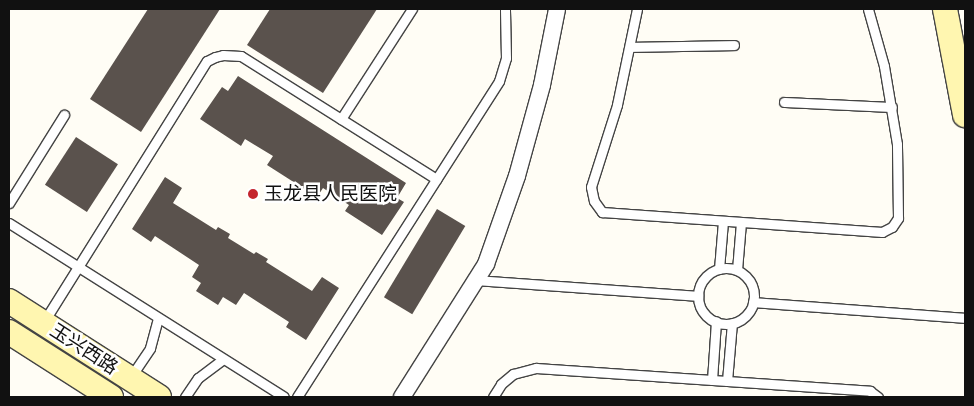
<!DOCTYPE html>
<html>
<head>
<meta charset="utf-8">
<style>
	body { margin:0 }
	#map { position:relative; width:974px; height:406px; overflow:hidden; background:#fffdf5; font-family:"Zilla Slab","Noto Sans SC",serif }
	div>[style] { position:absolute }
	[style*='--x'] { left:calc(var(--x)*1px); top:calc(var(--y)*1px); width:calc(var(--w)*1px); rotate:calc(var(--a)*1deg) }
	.building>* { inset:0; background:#5a524d; transform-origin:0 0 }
	.roads { filter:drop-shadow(1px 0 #444) drop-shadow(-1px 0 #444) drop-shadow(0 1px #444) drop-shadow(0 -1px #444) }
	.service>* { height:9px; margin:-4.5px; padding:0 4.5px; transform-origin:4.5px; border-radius:4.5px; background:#fff }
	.service>.ring { margin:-4.5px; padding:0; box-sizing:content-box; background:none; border:9px solid #fff; border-radius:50% }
	.minor>* { height:16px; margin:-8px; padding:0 8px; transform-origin:8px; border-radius:8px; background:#fff }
	.secondary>* { height:24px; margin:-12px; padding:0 12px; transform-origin:12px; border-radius:12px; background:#fff6b0 }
	.dots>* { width:14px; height:14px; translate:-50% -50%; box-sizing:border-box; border:2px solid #fff; border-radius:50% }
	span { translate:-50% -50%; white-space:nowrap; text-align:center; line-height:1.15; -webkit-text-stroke:5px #fff; paint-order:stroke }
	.poi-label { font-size:19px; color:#111 }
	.left { translate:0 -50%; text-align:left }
	.street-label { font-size:19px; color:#111 }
	.frame { position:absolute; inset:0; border:10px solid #111; pointer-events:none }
</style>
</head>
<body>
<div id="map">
	<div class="building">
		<i style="clip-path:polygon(148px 9px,220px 9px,141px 132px,90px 99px)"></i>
		<i style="clip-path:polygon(270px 9px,377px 9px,323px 93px,247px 45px)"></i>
		<i style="clip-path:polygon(238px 76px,406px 183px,397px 198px,404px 202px,382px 235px,345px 211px,349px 205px,323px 188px,317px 197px,267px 165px,273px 156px,245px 139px,241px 146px,200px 119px,222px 87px,228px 91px)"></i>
		<i style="left:76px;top:137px;width:50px;height:57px;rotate:33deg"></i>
		<i style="clip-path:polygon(165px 177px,182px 188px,173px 203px,216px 230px,218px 227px,230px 234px,228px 238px,254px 254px,256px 252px,268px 259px,266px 262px,312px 291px,322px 277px,339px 288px,306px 340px,286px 327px,289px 322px,244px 293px,236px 305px,223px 297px,218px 305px,196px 291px,201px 283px,192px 277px,199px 265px,155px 236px,151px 242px,132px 229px)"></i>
		<i style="left:437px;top:209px;width:33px;height:103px;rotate:31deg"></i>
	</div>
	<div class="roads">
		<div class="service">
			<i style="--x:637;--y:9;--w:98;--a:101.8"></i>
			<i style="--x:617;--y:105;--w:86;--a:107.6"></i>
			<i style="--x:591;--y:187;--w:14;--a:78"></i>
			<i style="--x:594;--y:201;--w:14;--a:54"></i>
			<i style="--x:602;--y:212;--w:281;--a:4.1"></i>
			<i style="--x:882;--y:232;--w:11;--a:-27"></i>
			<i style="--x:892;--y:227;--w:11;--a:-56"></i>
			<i style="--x:898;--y:218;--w:74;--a:-90.8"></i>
			<i style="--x:897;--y:144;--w:79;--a:-99.5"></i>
			<i style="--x:884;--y:66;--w:59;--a:-105.7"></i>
			<i style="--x:630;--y:47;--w:104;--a:-1.1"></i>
			<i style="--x:784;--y:102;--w:108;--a:2.7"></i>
			<i style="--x:341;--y:119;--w:131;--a:-57.2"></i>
			<i style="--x:9;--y:203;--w:104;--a:-58"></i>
			<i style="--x:9;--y:223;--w:325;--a:32.3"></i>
			<i class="ring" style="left:698px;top:268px;width:47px;height:47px"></i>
			<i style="--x:719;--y:269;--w:48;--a:-85.2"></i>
			<i style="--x:737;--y:270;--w:48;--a:-85.2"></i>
			<i style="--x:476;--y:280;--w:223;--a:4.1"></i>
			<i style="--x:753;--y:302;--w:213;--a:4.3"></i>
			<i style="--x:43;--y:323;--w:309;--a:-58"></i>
			<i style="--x:207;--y:61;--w:9;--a:-27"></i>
			<i style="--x:215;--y:57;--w:8;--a:-14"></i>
			<i style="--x:223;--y:55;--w:18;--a:3"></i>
			<i style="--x:241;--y:56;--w:231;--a:32.2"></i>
			<i style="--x:130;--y:378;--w:36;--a:-56"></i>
			<i style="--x:150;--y:348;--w:31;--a:-75"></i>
			<i style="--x:712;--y:380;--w:59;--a:-86.1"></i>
			<i style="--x:727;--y:381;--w:58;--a:-85.1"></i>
			<i style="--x:185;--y:397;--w:23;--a:-56"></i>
			<i style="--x:198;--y:378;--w:31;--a:-37"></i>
			<i style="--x:297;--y:397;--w:375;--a:-57.4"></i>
			<i style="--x:499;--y:81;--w:24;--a:-73"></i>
			<i style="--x:506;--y:58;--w:49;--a:-91.2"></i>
			<i style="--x:493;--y:397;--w:15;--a:-58"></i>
			<i style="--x:501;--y:384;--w:16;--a:-40"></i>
			<i style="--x:513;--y:374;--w:24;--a:-15"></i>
			<i style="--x:536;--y:368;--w:335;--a:3.9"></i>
			<i style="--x:870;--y:391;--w:10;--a:37"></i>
		</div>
		<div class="minor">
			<i style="--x:402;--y:397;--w:157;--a:-57.7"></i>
			<i style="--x:486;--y:264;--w:93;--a:-70.6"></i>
			<i style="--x:517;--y:176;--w:94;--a:-74.6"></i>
			<i style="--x:542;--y:85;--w:77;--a:-78.8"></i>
		</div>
		<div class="secondary">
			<i style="--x:945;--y:9;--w:108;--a:79.3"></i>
			<i style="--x:9;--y:301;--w:178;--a:32.6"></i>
			<i style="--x:9;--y:332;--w:121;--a:32.5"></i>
		</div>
	</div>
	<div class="dots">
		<i style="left:253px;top:194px;background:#c4262e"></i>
	</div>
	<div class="poi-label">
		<span class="left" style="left:264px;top:194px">玉龙县人民医院</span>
	</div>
	<div class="street-label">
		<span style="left:84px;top:349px;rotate:33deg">玉兴西路</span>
	</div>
	<div class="frame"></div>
</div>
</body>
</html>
